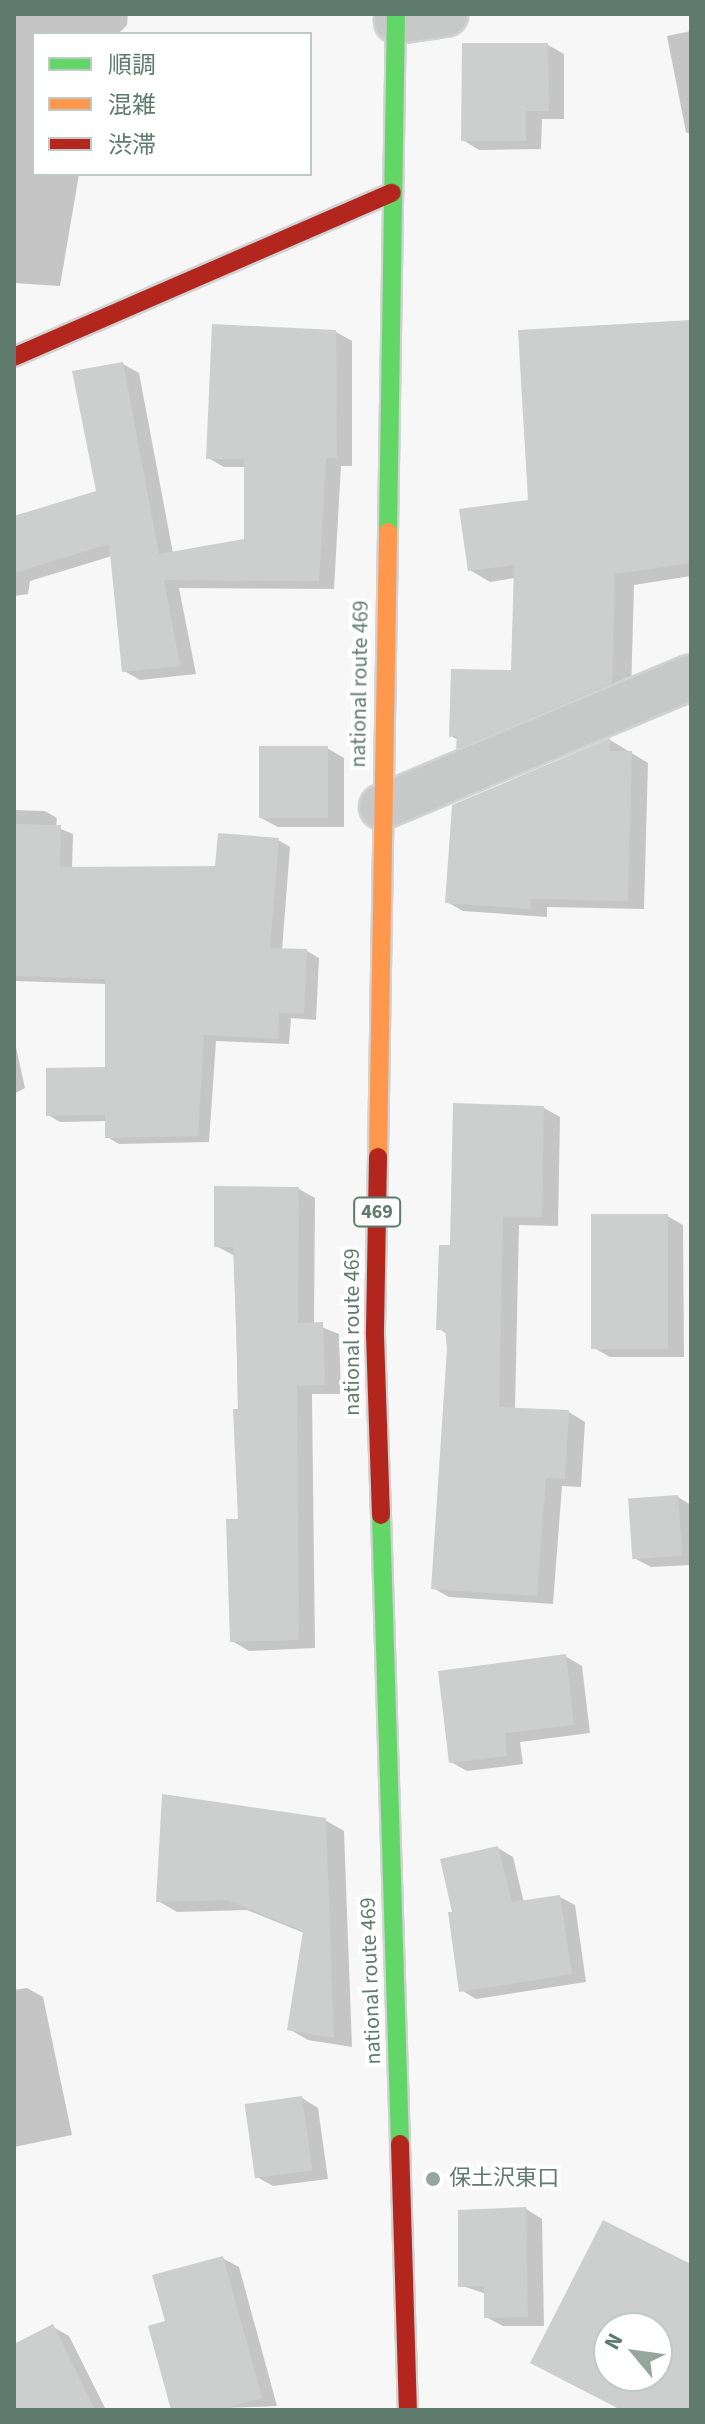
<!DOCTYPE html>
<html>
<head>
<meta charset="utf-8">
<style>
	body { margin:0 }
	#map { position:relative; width:705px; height:2424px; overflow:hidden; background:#f7f7f7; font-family:"Source Sans 3","Noto Sans JP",sans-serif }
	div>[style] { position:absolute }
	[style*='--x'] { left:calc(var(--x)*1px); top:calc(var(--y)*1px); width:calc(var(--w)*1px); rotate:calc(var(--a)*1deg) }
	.shadow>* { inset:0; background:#0003 }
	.building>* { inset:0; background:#cccfcd; transform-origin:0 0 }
	.roads { filter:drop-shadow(2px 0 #d0d3d2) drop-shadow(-2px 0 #d0d3d2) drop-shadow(0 2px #d0d3d2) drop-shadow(0 -2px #d0d3d2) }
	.street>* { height:44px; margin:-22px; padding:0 22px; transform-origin:22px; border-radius:22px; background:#c6c9c7 }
	.fast>* { height:18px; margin:-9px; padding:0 9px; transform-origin:9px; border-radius:9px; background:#63d668 }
	.slow>* { height:18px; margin:-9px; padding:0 9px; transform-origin:9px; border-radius:9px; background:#ff974d }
	.jam>* { height:18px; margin:-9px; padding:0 9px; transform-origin:9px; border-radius:9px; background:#b3261e }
	.dots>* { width:22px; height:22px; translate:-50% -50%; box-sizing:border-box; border:4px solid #fff; border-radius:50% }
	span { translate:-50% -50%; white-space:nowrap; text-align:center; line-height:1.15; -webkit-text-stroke:8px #fff; paint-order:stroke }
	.shield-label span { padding:2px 6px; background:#fff; border:2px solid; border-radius:6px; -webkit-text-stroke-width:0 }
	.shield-label { font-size:20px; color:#5e7b6e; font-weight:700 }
	.street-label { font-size:22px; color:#5e7b6e }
	.poi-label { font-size:22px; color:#5e7b6e }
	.left { translate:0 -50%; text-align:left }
	.frame { position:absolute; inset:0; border:16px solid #5e7b6e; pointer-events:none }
	.legend { position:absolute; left:32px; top:32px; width:280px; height:144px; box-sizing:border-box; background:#fff; border:2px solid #bfcac5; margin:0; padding:10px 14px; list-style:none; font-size:24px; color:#5e7b6e }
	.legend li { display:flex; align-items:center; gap:16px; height:40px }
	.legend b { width:40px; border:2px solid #bfcac5 }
	.north { position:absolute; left:593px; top:2312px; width:80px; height:80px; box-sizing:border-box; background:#fff; border:2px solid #bfcac5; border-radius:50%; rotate:299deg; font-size:22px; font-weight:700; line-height:32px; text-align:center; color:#5e7b6e }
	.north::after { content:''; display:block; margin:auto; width:28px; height:36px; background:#94a69e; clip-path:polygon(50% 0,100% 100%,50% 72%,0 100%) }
</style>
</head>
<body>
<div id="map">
	<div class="shadow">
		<i style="clip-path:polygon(14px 14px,128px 14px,127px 25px,118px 34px,34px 34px,34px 174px,79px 174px,60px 286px,14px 283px)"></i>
		<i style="clip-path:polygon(691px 31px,691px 135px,686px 132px,667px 36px)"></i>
		<i style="clip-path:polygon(548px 45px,564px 54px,564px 119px,542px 119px,541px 149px,479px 150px,463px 140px)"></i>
		<i style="clip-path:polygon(691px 322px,691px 576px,634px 585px,631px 694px,477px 759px,458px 748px,458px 740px,451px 736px,513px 672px,515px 578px,490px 582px,470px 570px)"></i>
		<i style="clip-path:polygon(336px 332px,352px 341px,352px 466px,341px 466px,334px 589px,179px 588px,196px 674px,140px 680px,124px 671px,112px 556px,30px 581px,28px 594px,14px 596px,14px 518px,99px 492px,123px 364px,139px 373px,173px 553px,246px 541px,246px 467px,224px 467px,208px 458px)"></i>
		<i style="clip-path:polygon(610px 740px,648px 763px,644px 909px,547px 907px,547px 917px,463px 911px,447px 902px)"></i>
		<i style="clip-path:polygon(327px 748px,344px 758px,344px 827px,278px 827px,261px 818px)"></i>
		<i style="clip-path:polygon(14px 810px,45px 811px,57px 818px,56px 827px,73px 834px,72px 869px,217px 868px,278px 840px,290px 847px,282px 950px,307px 951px,319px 958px,316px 1020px,291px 1018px,289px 1044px,216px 1041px,209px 1142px,119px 1144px,107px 1137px,107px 1121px,60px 1122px,48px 1115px,107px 1069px,107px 984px,14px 981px)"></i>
		<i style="clip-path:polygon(14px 1038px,25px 1088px,14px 1094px)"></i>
		<i style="clip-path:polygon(544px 1108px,560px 1117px,558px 1226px,519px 1225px,515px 1410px,569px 1412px,585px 1422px,581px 1487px,562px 1486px,553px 1604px,449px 1597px,433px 1588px,449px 1348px,447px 1334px,438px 1328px,452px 1247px)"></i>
		<i style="clip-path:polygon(299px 1189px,315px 1198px,314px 1324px,339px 1334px,341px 1394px,312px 1394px,315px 1648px,249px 1651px,232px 1641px,240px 1521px,235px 1256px,216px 1246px)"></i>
		<i style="clip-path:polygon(667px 1216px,683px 1225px,684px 1357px,610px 1357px,594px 1348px)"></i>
		<i style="clip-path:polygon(678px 1497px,691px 1505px,691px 1565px,651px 1567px,634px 1558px)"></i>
		<i style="clip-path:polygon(565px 1656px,582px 1666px,590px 1733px,520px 1742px,523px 1764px,467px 1771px,451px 1762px)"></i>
		<i style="clip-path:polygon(325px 1820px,344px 1831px,352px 2047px,308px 2040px,289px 2029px,304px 1933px,247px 1910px,177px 1912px,158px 1901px)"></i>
		<i style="clip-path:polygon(498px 1848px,513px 1857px,524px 1903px,560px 1897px,575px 1905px,586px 1982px,476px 1999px,461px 1990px)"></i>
		<i style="clip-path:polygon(27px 1988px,43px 1997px,72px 2135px,14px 2147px,14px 1990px)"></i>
		<i style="clip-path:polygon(302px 2098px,318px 2108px,328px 2179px,273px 2186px,257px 2177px)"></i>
		<i style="clip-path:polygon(526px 2209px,542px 2219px,544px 2326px,503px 2326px,486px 2317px,486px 2294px,460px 2285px)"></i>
		<i style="clip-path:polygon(222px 2258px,239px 2267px,277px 2406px,173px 2410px,167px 2323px)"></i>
		<i style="clip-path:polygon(53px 2327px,69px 2336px,106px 2410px,19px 2410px,14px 2399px,14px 2346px)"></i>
	</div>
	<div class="building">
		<i style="clip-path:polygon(462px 43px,548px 43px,549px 111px,526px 111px,526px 141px,461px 141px)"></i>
		<i style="clip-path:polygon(691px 320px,691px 563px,615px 574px,612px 683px,456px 749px,457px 735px,449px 737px,451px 669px,511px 670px,514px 565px,468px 571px,459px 509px,528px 500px,518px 330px)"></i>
		<i style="clip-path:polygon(212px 324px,336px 330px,337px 458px,326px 458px,319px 581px,164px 580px,180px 666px,122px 672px,109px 544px,14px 573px,14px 516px,96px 491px,72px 371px,123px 362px,159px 554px,244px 539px,244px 459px,206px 459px)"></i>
		<i style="clip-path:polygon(610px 738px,610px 751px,632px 751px,628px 901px,531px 899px,531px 909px,445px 903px,452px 805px)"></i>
		<i style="left:328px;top:746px;width:72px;height:69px;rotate:90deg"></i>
		<i style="clip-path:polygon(14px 824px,61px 825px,60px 867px,215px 866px,218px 833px,279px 838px,270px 948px,307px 949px,304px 1014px,279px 1013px,278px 1039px,204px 1035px,198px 1136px,105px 1138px,105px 1115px,46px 1116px,46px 1068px,105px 1067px,105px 979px,14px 976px)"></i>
		<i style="clip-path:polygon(453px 1103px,544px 1106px,542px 1217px,503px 1217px,499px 1407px,569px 1410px,565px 1479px,546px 1478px,537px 1596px,431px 1589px,447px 1348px,445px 1330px,436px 1330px,439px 1245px,450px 1245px)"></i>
		<i style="clip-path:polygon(214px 1186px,299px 1187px,298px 1323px,323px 1322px,325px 1385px,297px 1386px,299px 1640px,230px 1642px,226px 1519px,238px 1519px,233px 1409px,239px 1409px,233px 1247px,214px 1247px)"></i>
		<i style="left:591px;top:1214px;width:77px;height:135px"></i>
		<i style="left:678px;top:1495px;width:61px;height:50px;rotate:86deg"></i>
		<i style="clip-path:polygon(566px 1654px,574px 1725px,505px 1733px,507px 1756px,449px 1763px,438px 1671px)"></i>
		<i style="clip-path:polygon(162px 1794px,326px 1818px,334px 2038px,287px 2030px,303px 1931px,227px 1900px,156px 1902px)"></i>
		<i style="clip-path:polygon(498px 1846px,512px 1902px,560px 1895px,572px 1974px,459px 1992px,448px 1912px,452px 1912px,440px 1859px)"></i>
		<i style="left:302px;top:2096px;width:75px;height:58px;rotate:82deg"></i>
		<i style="clip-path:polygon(526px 2207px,528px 2317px,484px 2318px,484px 2286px,458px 2287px,458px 2210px)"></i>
		<i style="clip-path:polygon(evenodd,603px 2220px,691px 2264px,691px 2410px,621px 2410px,530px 2363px,603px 2220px,609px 2328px,657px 2328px,657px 2376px,609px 2376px,609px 2328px)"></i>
		<i style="clip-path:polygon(223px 2256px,262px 2398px,218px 2410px,171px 2410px,148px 2326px,165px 2321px,152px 2275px)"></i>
		<i style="clip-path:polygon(53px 2324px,95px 2410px,14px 2410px,14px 2344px)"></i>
	</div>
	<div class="roads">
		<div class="street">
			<i style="--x:397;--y:21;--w:49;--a:-8.3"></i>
			<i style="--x:382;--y:807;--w:335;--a:-22.8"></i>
		</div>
		<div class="fast">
			<i style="--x:388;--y:532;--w:518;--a:-89.12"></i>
			<i style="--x:381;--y:1515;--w:629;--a:88.27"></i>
		</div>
		<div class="slow">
			<i style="--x:378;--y:1157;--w:625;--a:-89.08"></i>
		</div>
		<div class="jam">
			<i style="--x:14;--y:357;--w:412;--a:-23.5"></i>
			<i style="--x:378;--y:1157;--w:178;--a:91"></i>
			<i style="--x:375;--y:1335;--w:180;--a:88.1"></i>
			<i style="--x:400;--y:2144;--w:266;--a:88.3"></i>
		</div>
	</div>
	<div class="dots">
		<i style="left:433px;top:2179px;background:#94a69e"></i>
	</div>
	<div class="shield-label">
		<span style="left:377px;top:1212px">469</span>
	</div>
	<div class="street-label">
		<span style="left:360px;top:684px;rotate:-89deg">national route 469</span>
		<span style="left:353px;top:1332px;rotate:-90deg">national route 469</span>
		<span style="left:371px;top:1981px;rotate:-92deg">national route 469</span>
	</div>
	<div class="poi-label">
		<span class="left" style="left:449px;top:2179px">保土沢東口</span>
	</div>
	<div class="frame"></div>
	<ul class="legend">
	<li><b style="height:10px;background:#63d668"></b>順調</li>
	<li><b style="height:10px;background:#ff974d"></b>混雑</li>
	<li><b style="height:10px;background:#b3261e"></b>渋滞</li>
	</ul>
	<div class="north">N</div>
</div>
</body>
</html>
